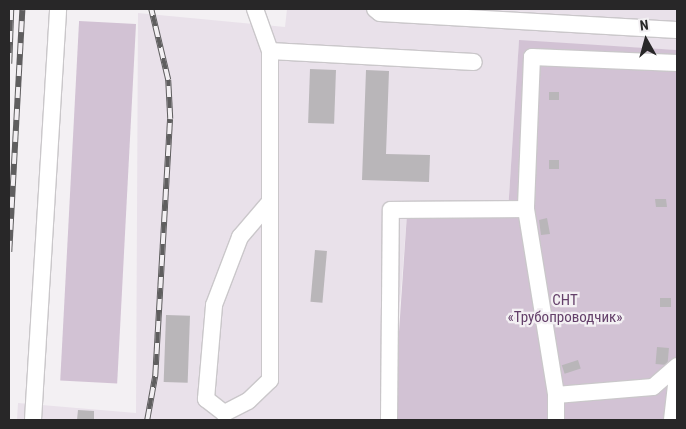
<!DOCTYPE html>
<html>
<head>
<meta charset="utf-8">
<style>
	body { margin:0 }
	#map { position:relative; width:686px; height:429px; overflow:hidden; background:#f3f0f3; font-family:"Roboto Condensed",sans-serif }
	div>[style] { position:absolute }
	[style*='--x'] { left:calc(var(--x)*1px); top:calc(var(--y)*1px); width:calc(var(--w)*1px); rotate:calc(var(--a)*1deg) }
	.built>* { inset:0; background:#e9e1ea }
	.green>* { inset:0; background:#d2c2d4; transform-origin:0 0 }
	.building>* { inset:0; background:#b9b6b9; transform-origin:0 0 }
	.roads { filter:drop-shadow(1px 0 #cac7ca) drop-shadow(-1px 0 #cac7ca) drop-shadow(0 1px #cac7ca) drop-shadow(0 -1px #cac7ca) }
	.minor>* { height:16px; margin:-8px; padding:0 8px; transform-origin:8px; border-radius:8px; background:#fff }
	.rail>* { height:5.5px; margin-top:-2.75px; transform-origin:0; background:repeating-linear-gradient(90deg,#f3f0f3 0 11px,#5f5e5f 0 22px); box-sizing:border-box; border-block:1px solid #5f5e5f }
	span { translate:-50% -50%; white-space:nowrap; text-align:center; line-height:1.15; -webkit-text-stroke:4.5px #f3f0f3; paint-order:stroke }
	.park-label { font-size:15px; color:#64406a }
	.frame { position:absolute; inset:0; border:10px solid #282728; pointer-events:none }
	.north { position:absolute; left:621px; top:15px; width:50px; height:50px; -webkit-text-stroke:4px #f3f0f3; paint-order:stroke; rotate:353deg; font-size:14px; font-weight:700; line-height:20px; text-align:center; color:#282728 }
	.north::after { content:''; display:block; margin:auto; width:18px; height:22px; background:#282728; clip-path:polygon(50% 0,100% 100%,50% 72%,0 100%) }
</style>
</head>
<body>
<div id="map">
	<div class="built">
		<i style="clip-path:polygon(287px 9px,677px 9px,677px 50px,519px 41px,508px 212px,407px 214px,391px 420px,17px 420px,18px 403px,136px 413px,138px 13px,285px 27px)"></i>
	</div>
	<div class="green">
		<i style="left:136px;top:24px;width:360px;height:57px;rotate:93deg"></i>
		<i style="clip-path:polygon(519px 40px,677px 50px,677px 420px,393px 420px,407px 214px,508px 212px)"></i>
	</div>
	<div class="building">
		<i style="left:310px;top:69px;width:26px;height:54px;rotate:2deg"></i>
		<i style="clip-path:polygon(366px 70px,389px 71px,386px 154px,430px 155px,429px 182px,362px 180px)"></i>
		<i style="left:549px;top:92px;width:10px;height:8px"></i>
		<i style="left:549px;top:160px;width:10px;height:9px"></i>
		<i style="clip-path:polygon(655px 199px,666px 199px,667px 207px,656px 207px)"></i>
		<i style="clip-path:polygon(547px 218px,550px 234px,541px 235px,539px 220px)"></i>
		<i style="left:315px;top:250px;width:12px;height:52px;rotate:5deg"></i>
		<i style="left:671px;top:298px;width:9px;height:11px;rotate:90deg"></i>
		<i style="left:166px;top:315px;width:24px;height:67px;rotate:2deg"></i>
		<i style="left:657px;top:347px;width:12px;height:17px;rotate:5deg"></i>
		<i style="left:578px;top:360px;width:9px;height:17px;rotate:72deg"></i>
		<i style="clip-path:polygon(78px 410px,94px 411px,94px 420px,77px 420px)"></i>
	</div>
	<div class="roads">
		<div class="minor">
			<i style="--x:255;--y:9;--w:45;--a:70.3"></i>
			<i style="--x:270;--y:51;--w:329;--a:90"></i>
			<i style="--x:270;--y:380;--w:30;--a:136"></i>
			<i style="--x:248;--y:401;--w:27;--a:153"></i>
			<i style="--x:224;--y:413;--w:23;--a:-142"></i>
			<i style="--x:206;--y:399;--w:94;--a:-85.1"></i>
			<i style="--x:214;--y:305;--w:73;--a:-69.1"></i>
			<i style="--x:240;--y:237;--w:45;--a:-49.5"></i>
			<i style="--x:375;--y:9;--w:6;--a:39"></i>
			<i style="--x:380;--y:13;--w:297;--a:3.3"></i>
			<i style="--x:270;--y:51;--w:204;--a:3.1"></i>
			<i style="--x:677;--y:63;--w:145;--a:-177.6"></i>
			<i style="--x:532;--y:57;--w:152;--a:92.3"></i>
			<i style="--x:526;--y:209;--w:188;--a:80.8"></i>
			<i style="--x:556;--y:395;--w:97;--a:-4.7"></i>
			<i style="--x:653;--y:387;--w:32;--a:-41"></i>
			<i style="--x:33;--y:420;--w:412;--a:-86.5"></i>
			<i style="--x:389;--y:420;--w:210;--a:-89.5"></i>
			<i style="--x:391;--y:210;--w:135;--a:-0.4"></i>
			<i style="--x:556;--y:420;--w:25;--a:-90"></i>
			<i style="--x:672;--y:420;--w:44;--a:-83.5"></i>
		</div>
	</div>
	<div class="rail">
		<i style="--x:9;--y:64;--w:55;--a:-87.9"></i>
		<i style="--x:9;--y:252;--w:243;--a:-86.9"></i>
		<i style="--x:147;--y:420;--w:45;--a:-79.7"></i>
		<i style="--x:155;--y:376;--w:257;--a:-86.7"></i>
		<i style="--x:170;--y:119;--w:39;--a:-93"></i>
		<i style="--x:168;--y:80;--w:73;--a:-103.5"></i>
	</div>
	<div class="park-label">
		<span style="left:565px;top:309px">СНТ<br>«Трубопроводчик»</span>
	</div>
	<div class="frame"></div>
	<div class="north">N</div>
</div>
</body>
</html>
